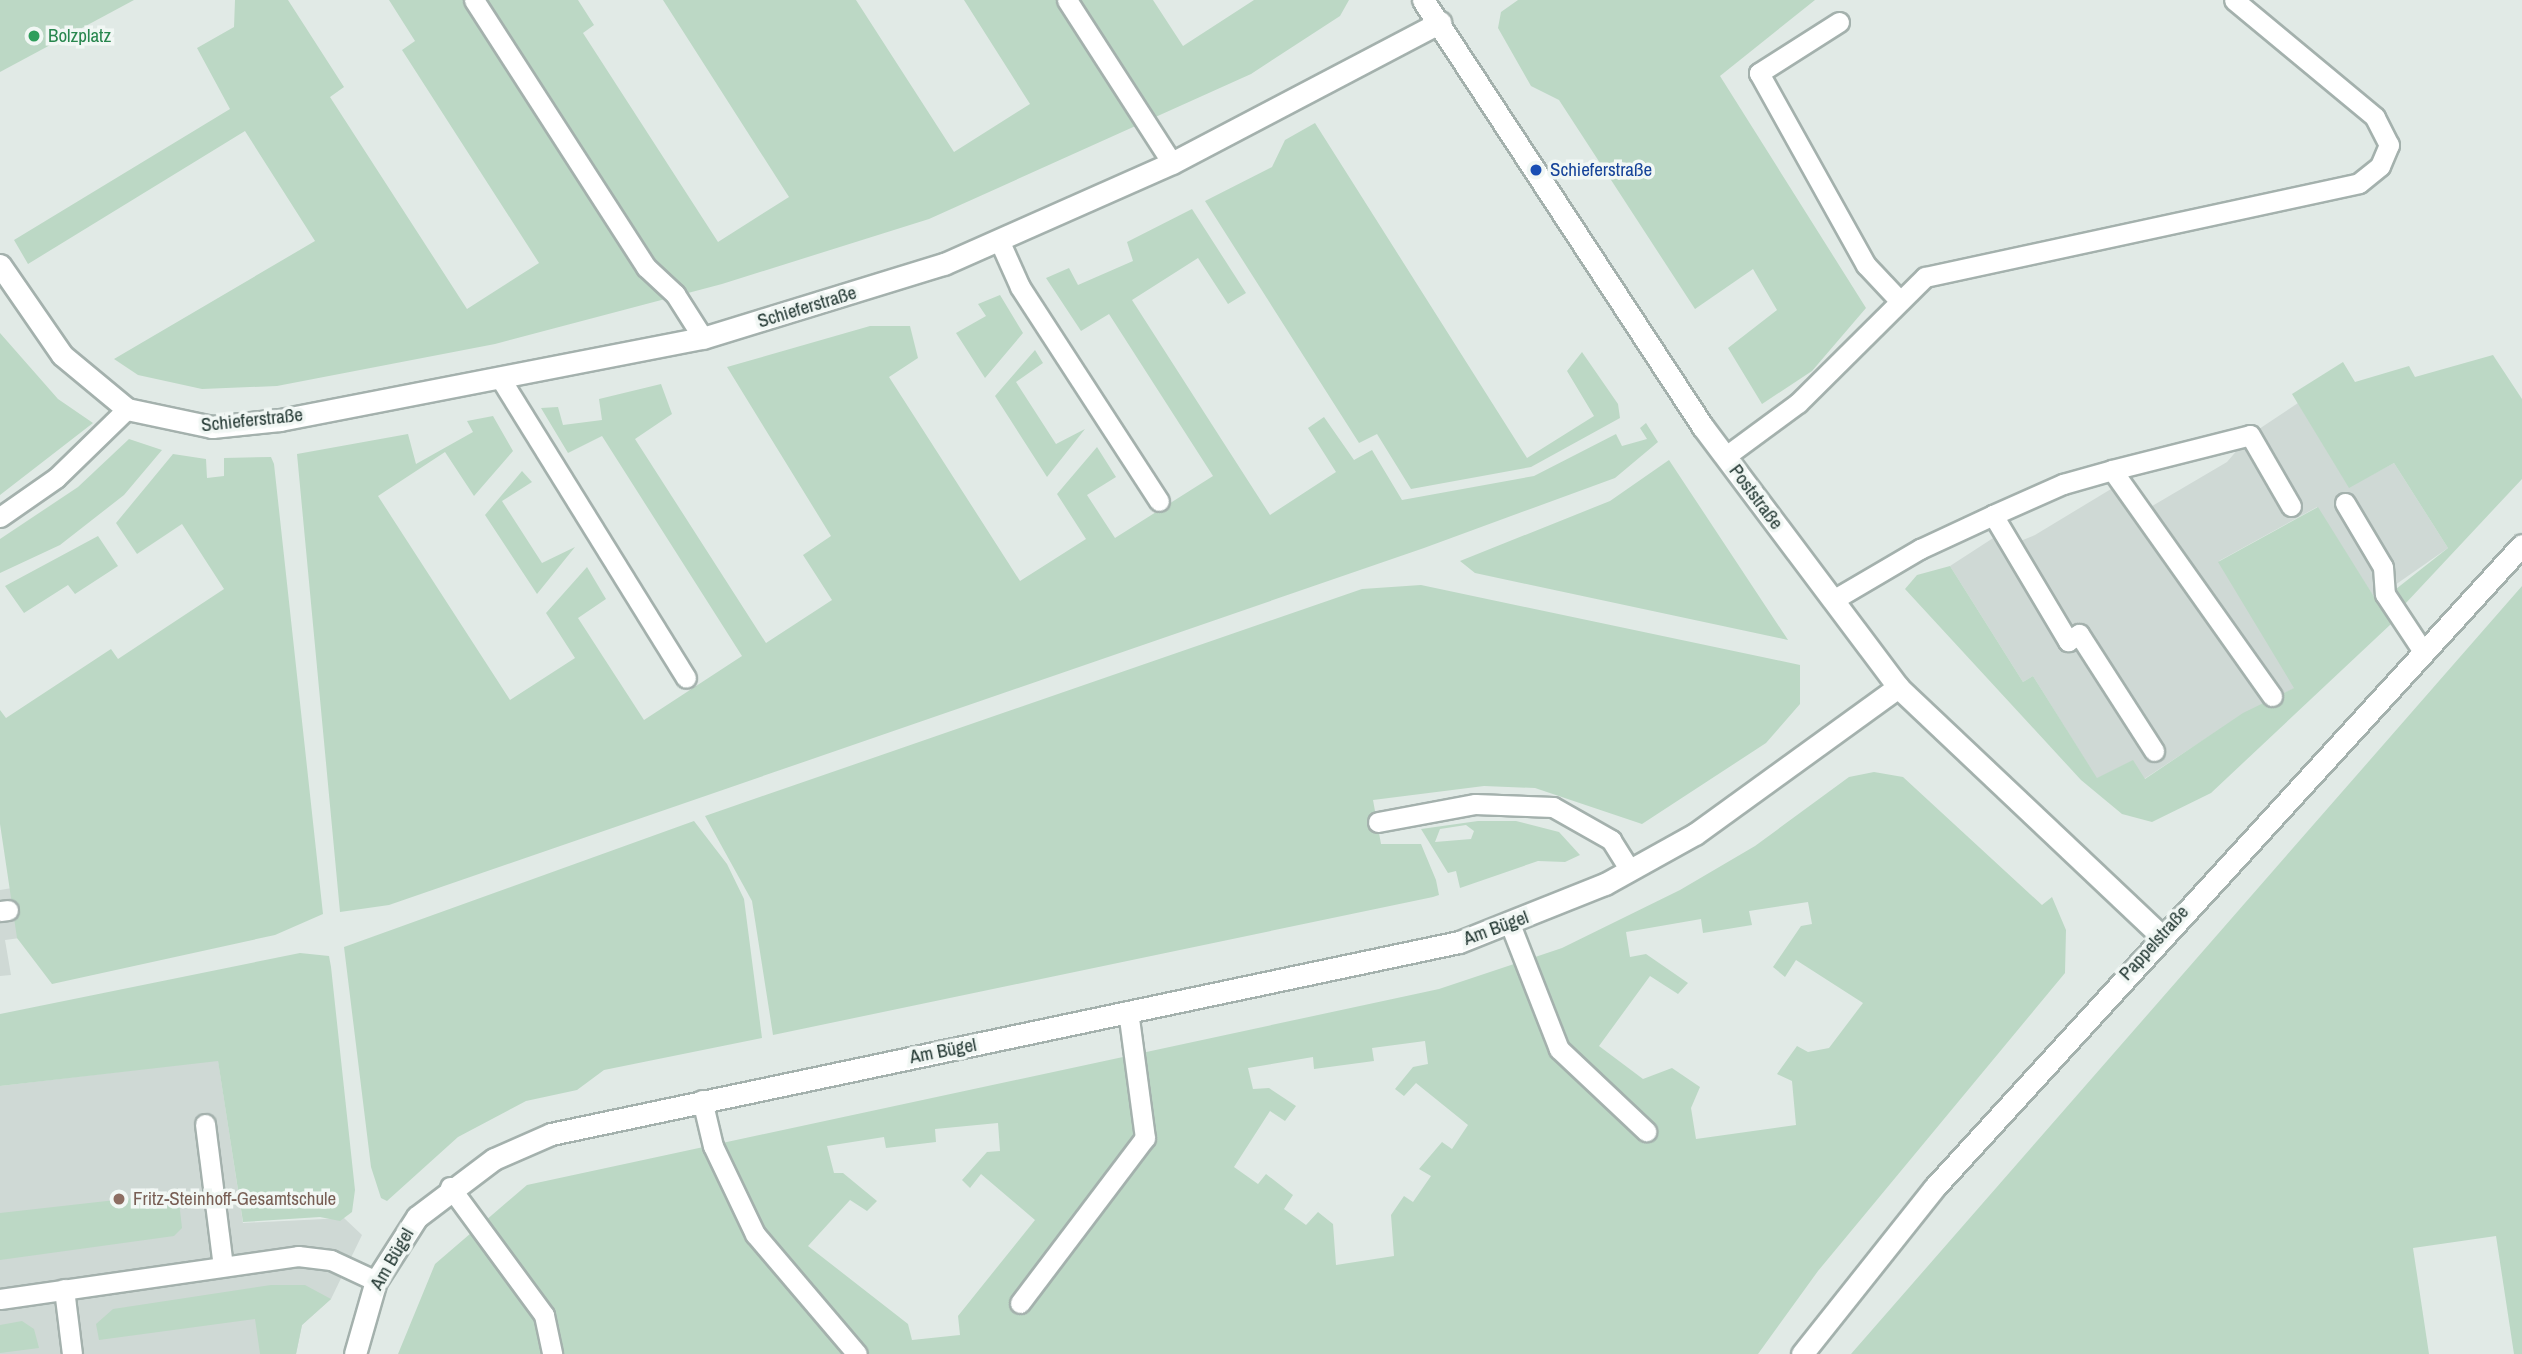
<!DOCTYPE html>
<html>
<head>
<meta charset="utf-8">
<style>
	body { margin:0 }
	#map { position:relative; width:2522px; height:1354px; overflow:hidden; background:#e1eae6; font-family:"Archivo Narrow",sans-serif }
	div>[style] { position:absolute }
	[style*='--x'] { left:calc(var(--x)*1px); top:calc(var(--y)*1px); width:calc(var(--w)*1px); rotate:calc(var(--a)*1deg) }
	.built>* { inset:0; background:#cfd9d5 }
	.green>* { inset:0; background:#bcd8c5 }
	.roads { filter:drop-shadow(2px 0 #a4b1ad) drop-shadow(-2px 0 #a4b1ad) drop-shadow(0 2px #a4b1ad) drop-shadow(0 -2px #a4b1ad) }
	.service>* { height:19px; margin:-9.5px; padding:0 9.5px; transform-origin:9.5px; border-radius:9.5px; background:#fff }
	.minor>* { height:21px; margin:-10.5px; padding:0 10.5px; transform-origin:10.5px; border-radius:10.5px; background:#fff }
	.tertiary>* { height:21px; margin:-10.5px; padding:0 10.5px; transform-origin:10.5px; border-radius:10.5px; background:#fff }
	.dots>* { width:19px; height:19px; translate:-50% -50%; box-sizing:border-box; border:4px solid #f1f7f4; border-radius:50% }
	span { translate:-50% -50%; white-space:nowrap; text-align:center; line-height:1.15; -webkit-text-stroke:7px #f1f7f4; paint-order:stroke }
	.leisure-label { font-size:19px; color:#27864d }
	.left { translate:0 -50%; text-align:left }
	.transit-label { font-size:19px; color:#164399 }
	.street-label { font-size:19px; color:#233833 }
	.education-label { font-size:19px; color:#785e54 }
</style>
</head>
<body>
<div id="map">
	<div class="built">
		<i style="clip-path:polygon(2298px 403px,2349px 487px,2394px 463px,2448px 548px,2375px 599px,2317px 507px,2219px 561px,2295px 688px,2243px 714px,2144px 779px,2097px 779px,2033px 676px,2023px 682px,1950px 566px,2004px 531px,2013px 544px,2035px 535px,2121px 483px,2142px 512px,2227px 462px,2250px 435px)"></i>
		<i style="clip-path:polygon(12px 888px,20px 938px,5px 940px,11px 975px,0 976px,0 890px)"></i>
		<i style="clip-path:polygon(218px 1060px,243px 1223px,344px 1218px,362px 1235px,331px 1299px,302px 1325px,296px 1354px,0 1354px,0 1086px)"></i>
	</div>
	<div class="green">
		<i style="clip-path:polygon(0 0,134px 0,0 72px)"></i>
		<i style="clip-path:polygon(235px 0,288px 0,344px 87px,330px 97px,467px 309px,539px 263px,402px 50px,415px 41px,389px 0,578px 0,594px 25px,583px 33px,718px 242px,789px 197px,663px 0,856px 0,954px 152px,1030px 104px,964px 0,1153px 0,1183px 46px,1254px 0,1349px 0,1340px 16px,1251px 74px,929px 219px,722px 284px,495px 344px,277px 386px,202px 389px,138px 375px,114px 359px,315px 241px,245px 131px,28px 264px,14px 240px,230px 109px,197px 48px,234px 27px)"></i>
		<i style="clip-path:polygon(1518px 0,1815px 0,1720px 76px,1866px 308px,1812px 371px,1762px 404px,1728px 348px,1777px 310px,1753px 269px,1695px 309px,1559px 100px,1531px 86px,1498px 28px,1501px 12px)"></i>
		<i style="clip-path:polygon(1315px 123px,1527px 458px,1594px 416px,1567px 371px,1582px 352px,1618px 404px,1620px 418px,1531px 467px,1411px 489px,1377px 434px,1359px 443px,1205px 201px,1272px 167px,1285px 140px)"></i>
		<i style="clip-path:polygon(1192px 209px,1246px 293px,1228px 304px,1198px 258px,1132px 300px,1270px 515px,1336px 472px,1308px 428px,1324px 417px,1354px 460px,1372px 450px,1402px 500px,1534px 476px,1616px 434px,1622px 446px,1647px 439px,1640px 428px,1646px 423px,1658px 442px,1615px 478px,1424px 548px,389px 905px,340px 912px,297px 454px,408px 434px,416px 464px,473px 432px,467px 421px,493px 416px,513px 451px,474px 496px,445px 452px,378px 496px,510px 700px,575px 658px,546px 613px,587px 567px,606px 599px,578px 618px,644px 720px,742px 656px,602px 436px,568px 453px,541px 408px,558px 407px,563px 425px,602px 420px,599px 399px,661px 384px,672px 414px,635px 439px,766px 643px,832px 600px,803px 555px,831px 536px,727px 367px,870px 326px,910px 326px,918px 358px,889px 377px,1020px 581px,1086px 539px,1057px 494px,1097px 447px,1116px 477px,1087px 495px,1115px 538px,1213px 476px,1109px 314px,1081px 331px,1046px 278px,1069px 268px,1078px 285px,1133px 261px,1127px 242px)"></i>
		<i style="clip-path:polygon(1000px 295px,1023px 333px,985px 378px,956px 333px,986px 316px,978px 304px)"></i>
		<i style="clip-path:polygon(0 333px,58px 399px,93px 423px,0 495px)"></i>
		<i style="clip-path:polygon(1035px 350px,1043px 363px,1016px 382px,1056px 444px,1085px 429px,1047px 477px,995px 396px)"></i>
		<i style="clip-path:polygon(2493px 355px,2522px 399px,2522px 479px,2405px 604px,2396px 589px,2448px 548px,2394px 463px,2349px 488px,2292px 394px,2343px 362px,2355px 382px,2409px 366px,2415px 377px)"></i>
		<i style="clip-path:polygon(129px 439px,162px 450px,124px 495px,60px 545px,0 573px,0 539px,78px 487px)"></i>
		<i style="clip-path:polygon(173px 454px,206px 459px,207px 478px,224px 476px,224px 458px,271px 457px,274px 464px,323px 914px,275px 935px,52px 984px,17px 938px,0 824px,0 710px,6px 718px,111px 649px,118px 659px,224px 589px,182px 524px,137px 554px,116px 523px)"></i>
		<i style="clip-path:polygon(1669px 460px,1788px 640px,1475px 573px,1460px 561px,1610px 501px)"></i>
		<i style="clip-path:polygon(522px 471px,532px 482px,502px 501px,542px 563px,575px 547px,537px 594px,485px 515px)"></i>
		<i style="clip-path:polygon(2318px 507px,2391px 624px,2211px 793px,2152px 822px,2122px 814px,2081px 780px,1905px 589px,1917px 575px,1950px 566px,2023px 682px,2033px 676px,2097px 778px,2133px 760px,2145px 779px,2243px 713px,2294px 688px,2218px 562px)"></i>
		<i style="clip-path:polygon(98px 536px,118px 566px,75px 594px,68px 585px,24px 613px,5px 586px)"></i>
		<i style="clip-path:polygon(1421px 585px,1800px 665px,1800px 704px,1766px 743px,1642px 824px,1535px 788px,1484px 786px,1373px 800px,1381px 844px,1421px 844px,1436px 880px,1439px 895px,1433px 897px,773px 1035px,752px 901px,705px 816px,1362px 589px)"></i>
		<i style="clip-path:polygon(2522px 586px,2522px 1354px,2514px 1354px,2496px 1236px,2413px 1248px,2429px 1354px,1851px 1354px)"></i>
		<i style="clip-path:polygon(evenodd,1874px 772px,1903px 777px,2042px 905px,2052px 897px,2066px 930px,2065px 973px,1818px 1271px,1758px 1354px,398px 1354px,435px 1264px,527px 1185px,1439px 989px,1562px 948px,1680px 890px,1755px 846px,1849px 777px,1874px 772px,1808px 902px,1812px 924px,1801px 926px,1773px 967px,1785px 977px,1796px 960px,1863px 1003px,1829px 1048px,1808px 1052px,1797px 1046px,1777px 1074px,1792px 1081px,1796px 1125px,1696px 1139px,1691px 1108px,1700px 1087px,1672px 1068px,1643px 1079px,1599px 1046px,1650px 976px,1678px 994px,1688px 983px,1646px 954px,1630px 957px,1626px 932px,1701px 919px,1703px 933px,1752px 925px,1749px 911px,1808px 902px,1874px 772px,1425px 1041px,1428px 1064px,1413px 1067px,1395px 1089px,1404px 1096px,1416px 1083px,1468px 1125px,1452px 1149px,1442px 1142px,1419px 1169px,1431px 1176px,1413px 1202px,1404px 1196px,1391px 1215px,1394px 1256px,1336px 1265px,1333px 1224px,1318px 1212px,1306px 1225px,1284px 1209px,1293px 1195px,1266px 1174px,1258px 1184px,1234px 1167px,1270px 1111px,1285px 1121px,1296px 1106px,1269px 1088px,1253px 1089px,1248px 1068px,1313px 1057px,1314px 1069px,1374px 1061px,1372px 1048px,1425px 1041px,1874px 772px,998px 1123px,1000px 1151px,987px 1152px,962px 1180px,970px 1188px,981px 1174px,1035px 1220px,958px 1316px,960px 1335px,912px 1340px,908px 1324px,808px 1246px,850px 1200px,867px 1211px,877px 1201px,843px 1173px,834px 1173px,827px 1146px,884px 1137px,886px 1148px,936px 1142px,935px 1129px,998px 1123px)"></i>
		<i style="clip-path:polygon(694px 821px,727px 864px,744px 899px,762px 1038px,604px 1070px,577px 1090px,526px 1101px,458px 1137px,387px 1201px,381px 1198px,371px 1167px,344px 947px)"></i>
		<i style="clip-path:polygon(evenodd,1478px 821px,1516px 821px,1559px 832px,1580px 855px,1565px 862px,1538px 861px,1460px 888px,1456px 871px,1448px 873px,1421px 829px,1478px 821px,1466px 825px,1474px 831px,1471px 839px,1435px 842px,1440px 829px,1466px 825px)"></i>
		<i style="clip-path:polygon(300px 953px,329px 956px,331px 967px,355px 1190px,352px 1212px,340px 1221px,320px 1217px,243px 1222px,218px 1061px,0 1086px,0 1014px)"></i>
		<i style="clip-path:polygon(178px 1193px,182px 1228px,174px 1236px,0 1260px,0 1213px)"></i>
		<i style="clip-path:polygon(271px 1285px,305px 1285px,331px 1299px,302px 1325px,296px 1354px,260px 1354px,255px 1319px,99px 1340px,96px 1324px,113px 1309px)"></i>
		<i style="clip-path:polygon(22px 1321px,34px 1329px,39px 1348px,0 1353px,0 1325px)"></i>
	</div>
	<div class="roads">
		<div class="service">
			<i style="--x:474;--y:0;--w:318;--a:57.2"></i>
			<i style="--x:646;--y:267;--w:40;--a:43"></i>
			<i style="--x:675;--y:294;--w:52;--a:57.5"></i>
			<i style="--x:1067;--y:0;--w:194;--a:57.2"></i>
			<i style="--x:1839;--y:22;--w:95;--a:147.5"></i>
			<i style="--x:1759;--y:73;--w:220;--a:60.9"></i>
			<i style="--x:1866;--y:265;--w:47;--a:46.7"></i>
			<i style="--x:999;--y:240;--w:51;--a:65.9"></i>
			<i style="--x:1020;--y:287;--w:255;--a:57"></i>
			<i style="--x:502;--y:381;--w:349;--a:58.2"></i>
			<i style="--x:1726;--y:456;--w:89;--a:-36.4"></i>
			<i style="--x:1798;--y:403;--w:179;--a:-44.8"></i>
			<i style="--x:1925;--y:277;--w:444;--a:-12.2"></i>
			<i style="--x:2359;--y:183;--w:27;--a:-39"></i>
			<i style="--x:2380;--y:166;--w:23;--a:-67"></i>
			<i style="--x:2389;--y:145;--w:31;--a:-117"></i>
			<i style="--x:2375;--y:117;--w:183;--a:-140.3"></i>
			<i style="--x:2112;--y:470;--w:142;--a:-14.2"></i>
			<i style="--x:2250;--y:435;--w:82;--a:60"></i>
			<i style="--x:2345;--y:503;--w:74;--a:59.3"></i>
			<i style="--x:2383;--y:567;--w:27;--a:86"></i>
			<i style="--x:2385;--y:594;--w:71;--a:56.5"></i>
			<i style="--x:1993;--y:515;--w:77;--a:-23.9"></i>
			<i style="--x:2063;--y:484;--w:51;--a:-15.9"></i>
			<i style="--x:2112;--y:470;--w:277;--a:54.7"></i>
			<i style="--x:0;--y:517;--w:68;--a:-34.9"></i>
			<i style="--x:56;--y:478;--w:99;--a:-44.2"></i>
			<i style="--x:1833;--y:600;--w:101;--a:-30.4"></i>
			<i style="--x:1920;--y:549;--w:81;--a:-25"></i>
			<i style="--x:1993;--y:515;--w:147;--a:59.2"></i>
			<i style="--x:2068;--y:641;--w:13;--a:-32"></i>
			<i style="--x:2079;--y:634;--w:139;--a:57.3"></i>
			<i style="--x:1378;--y:822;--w:99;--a:-10.5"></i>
			<i style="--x:1475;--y:804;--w:78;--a:2.2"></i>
			<i style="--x:1553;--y:807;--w:67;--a:29.6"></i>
			<i style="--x:1611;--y:840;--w:36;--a:58"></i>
			<i style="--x:0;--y:911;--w:8;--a:-7"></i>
			<i style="--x:1510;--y:924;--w:134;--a:68.6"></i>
			<i style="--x:1559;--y:1049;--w:120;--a:43.3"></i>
			<i style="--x:702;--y:1100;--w:47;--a:76.6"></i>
			<i style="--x:713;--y:1146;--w:98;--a:64.5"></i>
			<i style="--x:755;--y:1234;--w:157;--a:49.6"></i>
			<i style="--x:205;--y:1124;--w:143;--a:82.8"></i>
			<i style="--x:450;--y:1187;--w:159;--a:53.7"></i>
			<i style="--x:544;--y:1315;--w:40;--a:78"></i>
			<i style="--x:64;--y:1289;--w:65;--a:83"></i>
			<i style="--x:0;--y:1299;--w:301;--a:-8.2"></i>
			<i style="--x:298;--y:1256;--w:33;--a:7"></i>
			<i style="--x:331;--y:1260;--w:50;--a:25"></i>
			<i style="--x:1020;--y:1303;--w:207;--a:-52.9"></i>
			<i style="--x:1145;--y:1138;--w:128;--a:-97.6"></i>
		</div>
		<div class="minor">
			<i style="--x:1423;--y:0;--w:511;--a:56.75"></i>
			<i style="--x:1703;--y:427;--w:325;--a:53.1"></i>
			<i style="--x:1898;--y:687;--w:361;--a:43.4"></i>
			<i style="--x:0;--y:265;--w:109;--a:55.4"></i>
			<i style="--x:62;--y:355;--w:85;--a:39.7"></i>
			<i style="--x:127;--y:409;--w:87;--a:12"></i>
			<i style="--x:212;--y:427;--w:68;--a:-5.9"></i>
			<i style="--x:280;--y:420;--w:431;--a:-11"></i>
			<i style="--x:703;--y:338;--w:252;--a:-17.1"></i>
			<i style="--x:944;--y:264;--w:249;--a:-23.9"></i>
			<i style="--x:1172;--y:163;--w:303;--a:-27.7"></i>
			<i style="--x:355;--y:1354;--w:76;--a:-74"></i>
			<i style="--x:376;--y:1281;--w:76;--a:-57.4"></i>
			<i style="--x:417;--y:1217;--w:96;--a:-37"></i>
			<i style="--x:494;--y:1159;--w:62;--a:-23.7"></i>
			<i style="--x:551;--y:1134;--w:928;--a:-11.94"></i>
			<i style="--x:1459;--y:942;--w:157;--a:-21.7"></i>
			<i style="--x:1605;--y:884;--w:103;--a:-29.1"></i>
			<i style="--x:1695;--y:834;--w:251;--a:-35.9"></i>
		</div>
		<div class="tertiary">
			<i style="--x:1802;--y:1354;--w:212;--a:-51.5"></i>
			<i style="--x:1934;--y:1188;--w:871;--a:-47.56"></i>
		</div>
	</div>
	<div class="dots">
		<i style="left:34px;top:36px;background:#2e9e5b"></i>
		<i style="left:1536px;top:170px;background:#1a4fb4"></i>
		<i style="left:119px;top:1199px;background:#8d6e63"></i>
	</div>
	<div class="leisure-label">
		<span class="left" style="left:48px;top:36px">Bolzplatz</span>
	</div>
	<div class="transit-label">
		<span class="left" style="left:1550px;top:170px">Schieferstraße</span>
	</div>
	<div class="street-label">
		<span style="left:807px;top:307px;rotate:-17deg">Schieferstraße</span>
		<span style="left:252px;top:420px;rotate:-6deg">Schieferstraße</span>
		<span style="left:1756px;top:497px;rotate:53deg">Poststraße</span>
		<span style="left:1496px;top:928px;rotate:-20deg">Am Bügel</span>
		<span style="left:2154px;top:943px;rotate:-48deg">Pappelstraße</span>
		<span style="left:943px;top:1051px;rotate:-11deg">Am Bügel</span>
		<span style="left:392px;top:1259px;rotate:-60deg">Am Bügel</span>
	</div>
	<div class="education-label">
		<span class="left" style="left:133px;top:1199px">Fritz-Steinhoff-Gesamtschule</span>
	</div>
</div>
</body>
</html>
